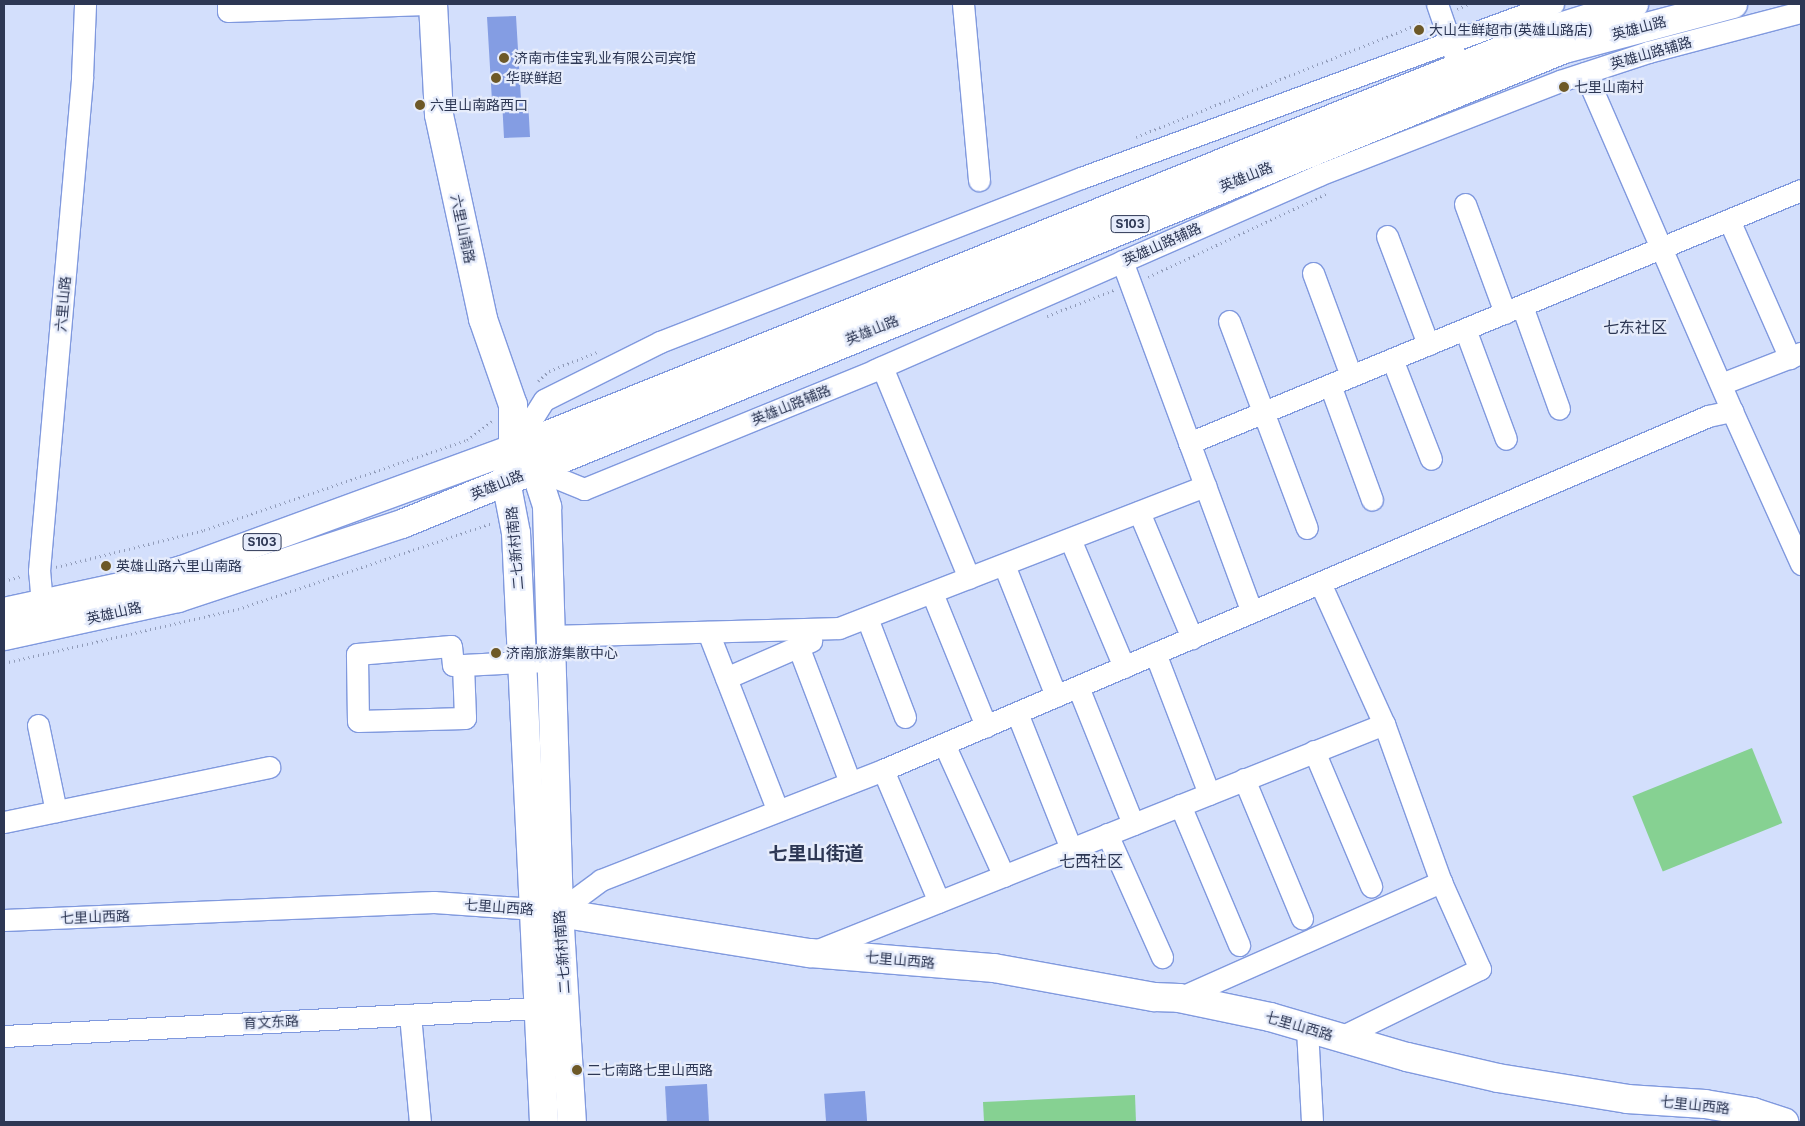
<!DOCTYPE html>
<html>
<head>
<meta charset="utf-8">
<style>
	body { margin:0 }
	#map { position:relative; width:1805px; height:1126px; overflow:hidden; background:#d3dffc; font-family:Inter,"Noto Sans SC",sans-serif }
	div>[style] { position:absolute }
	[style*='--x'] { left:calc(var(--x)*1px); top:calc(var(--y)*1px); width:calc(var(--w)*1px); rotate:calc(var(--a)*1deg) }
	.green>* { inset:0; background:#86d192; transform-origin:0 0 }
	.building>* { inset:0; background:#849de3; transform-origin:0 0 }
	.path>* { height:2.5px; margin-top:-1.25px; transform-origin:0; background:repeating-linear-gradient(90deg,#919cb9 0 1px,transparent 0 5px) }
	.roads { filter:drop-shadow(1px 0 #8099de) drop-shadow(-1px 0 #8099de) drop-shadow(0 1px #8099de) drop-shadow(0 -1px #8099de) }
	.minor>* { height:21px; margin:-10.5px; padding:0 10.5px; transform-origin:10.5px; border-radius:10.5px; background:#fff }
	.major>* { height:28px; margin:-14px; padding:0 14px; transform-origin:14px; border-radius:14px; background:#fff }
	.dots>* { width:14px; height:14px; translate:-50% -50%; box-sizing:border-box; border:2px solid #e6ecfb; border-radius:50% }
	span { translate:-50% -50%; white-space:nowrap; text-align:center; line-height:1.15; -webkit-text-stroke:4.5px #e6ecfb; paint-order:stroke }
	.shield-label span { padding:1px 4px; background:#e6ecfb; border:1px solid; border-radius:4px; -webkit-text-stroke-width:0 }
	.shield-label { font-size:12px; color:#2d3754; font-weight:700 }
	.street-label { font-size:14px; color:#2d3754 }
	.poi-label { font-size:14px; color:#2d3754 }
	.left { translate:0 -50%; text-align:left }
	.quarter-label { font-size:16px; color:#2d3754 }
	.district-label { font-size:19px; color:#2d3754; font-weight:700 }
	.frame { position:absolute; inset:0; border:5px solid #2d3754; pointer-events:none }
</style>
</head>
<body>
<div id="map">
	<div class="green">
		<i style="left:1752px;top:748px;width:81px;height:129px;rotate:68deg"></i>
		<i style="clip-path:polygon(1135px 1095px,1136px 1122px,984px 1122px,983px 1102px)"></i>
	</div>
	<div class="building">
		<i style="clip-path:polygon(516px 16px,521px 100px,528px 100px,530px 137px,504px 138px,502px 100px,492px 101px,487px 17px)"></i>
		<i style="left:707px;top:1084px;width:38px;height:42px;rotate:87deg"></i>
		<i style="left:865px;top:1091px;width:31px;height:41px;rotate:86deg"></i>
	</div>
	<div class="path">
		<i style="--x:1457;--y:9;--w:13;--a:-23"></i>
		<i style="--x:1136;--y:137;--w:310;--a:-21.8"></i>
		<i style="--x:1148;--y:277;--w:199;--a:-25"></i>
		<i style="--x:1047;--y:316;--w:72;--a:-21.2"></i>
		<i style="--x:538;--y:381;--w:15;--a:-42"></i>
		<i style="--x:549;--y:371;--w:52;--a:-21.6"></i>
		<i style="--x:56;--y:567;--w:153;--a:-14"></i>
		<i style="--x:204;--y:530;--w:278;--a:-18.9"></i>
		<i style="--x:467;--y:440;--w:31;--a:-37"></i>
		<i style="--x:4;--y:581;--w:19;--a:-16"></i>
		<i style="--x:4;--y:663;--w:240;--a:-13"></i>
		<i style="--x:238;--y:609;--w:268;--a:-18.7"></i>
	</div>
	<div class="roads">
		<div class="minor">
			<i style="--x:228;--y:4;--w:7;--a:90"></i>
			<i style="--x:228;--y:11;--w:205;--a:-2"></i>
			<i style="--x:963;--y:4;--w:177;--a:84.8"></i>
			<i style="--x:1437;--y:4;--w:55;--a:70.9"></i>
			<i style="--x:1585;--y:73;--w:369;--a:66.5"></i>
			<i style="--x:1465;--y:204;--w:116;--a:69.8"></i>
			<i style="--x:1729;--y:220;--w:151;--a:66.2"></i>
			<i style="--x:1387;--y:236;--w:116;--a:69.2"></i>
			<i style="--x:1122;--y:261;--w:374;--a:69.7"></i>
			<i style="--x:1313;--y:273;--w:110;--a:69.7"></i>
			<i style="--x:1522;--y:306;--w:109;--a:70.2"></i>
			<i style="--x:1229;--y:321;--w:221;--a:69.4"></i>
			<i style="--x:1465;--y:329;--w:117;--a:69.6"></i>
			<i style="--x:1392;--y:359;--w:107;--a:68.7"></i>
			<i style="--x:882;--y:367;--w:228;--a:67.6"></i>
			<i style="--x:1721;--y:384;--w:86;--a:-21.2"></i>
			<i style="--x:1330;--y:385;--w:122;--a:69.9"></i>
			<i style="--x:1189;--y:443;--w:662;--a:-22.46"></i>
			<i style="--x:513;--y:449;--w:58;--a:-57.7"></i>
			<i style="--x:544;--y:400;--w:130;--a:-26.6"></i>
			<i style="--x:660;--y:342;--w:452;--a:-21.3"></i>
			<i style="--x:1081;--y:178;--w:503;--a:-20.24"></i>
			<i style="--x:535;--y:469;--w:53;--a:22.2"></i>
			<i style="--x:584;--y:489;--w:314;--a:-22.2"></i>
			<i style="--x:875;--y:370;--w:485;--a:-23.7"></i>
			<i style="--x:1319;--y:175;--w:259;--a:-21.3"></i>
			<i style="--x:1560;--y:81;--w:93;--a:-18.2"></i>
			<i style="--x:1648;--y:52;--w:158;--a:-14.7"></i>
			<i style="--x:1139;--y:512;--w:137;--a:67.2"></i>
			<i style="--x:1070;--y:539;--w:139;--a:67.1"></i>
			<i style="--x:1004;--y:565;--w:141;--a:68.3"></i>
			<i style="--x:932;--y:593;--w:144;--a:67.9"></i>
			<i style="--x:42;--y:604;--w:33;--a:-95"></i>
			<i style="--x:39;--y:571;--w:496;--a:-85"></i>
			<i style="--x:82;--y:77;--w:73;--a:-87.6"></i>
			<i style="--x:867;--y:618;--w:106;--a:69"></i>
			<i style="--x:708;--y:632;--w:190;--a:68.7"></i>
			<i style="--x:551;--y:636;--w:288;--a:-1.6"></i>
			<i style="--x:839;--y:628;--w:393;--a:-21.2"></i>
			<i style="--x:798;--y:646;--w:146;--a:69.1"></i>
			<i style="--x:1155;--y:653;--w:151;--a:69"></i>
			<i style="--x:463;--y:665;--w:53;--a:87.8"></i>
			<i style="--x:465;--y:718;--w:107;--a:178.4"></i>
			<i style="--x:358;--y:721;--w:67;--a:-90.9"></i>
			<i style="--x:357;--y:654;--w:94;--a:-4.9"></i>
			<i style="--x:451;--y:646;--w:19;--a:84"></i>
			<i style="--x:453;--y:665;--w:10;--a:0"></i>
			<i style="--x:463;--y:665;--w:58;--a:-3"></i>
			<i style="--x:521;--y:662;--w:30;--a:-2"></i>
			<i style="--x:726;--y:678;--w:93;--a:-23.5"></i>
			<i style="--x:1078;--y:687;--w:148;--a:68.1"></i>
			<i style="--x:1017;--y:713;--w:146;--a:68.3"></i>
			<i style="--x:38;--y:725;--w:88;--a:78.2"></i>
			<i style="--x:944;--y:744;--w:145;--a:65.6"></i>
			<i style="--x:1314;--y:751;--w:147;--a:67.1"></i>
			<i style="--x:883;--y:770;--w:143;--a:67"></i>
			<i style="--x:1244;--y:779;--w:151;--a:67.4"></i>
			<i style="--x:1180;--y:805;--w:152;--a:67.1"></i>
			<i style="--x:4;--y:822;--w:271;--a:-11.7"></i>
			<i style="--x:1107;--y:834;--w:135;--a:65.9"></i>
			<i style="--x:559;--y:911;--w:52;--a:-36.4"></i>
			<i style="--x:601;--y:880;--w:303;--a:-21.3"></i>
			<i style="--x:883;--y:770;--w:898;--a:-23.22"></i>
			<i style="--x:1708;--y:416;--w:25;--a:-12"></i>
			<i style="--x:1732;--y:411;--w:168;--a:65.7"></i>
			<i style="--x:4;--y:920;--w:430;--a:-2.4"></i>
			<i style="--x:434;--y:902;--w:100;--a:4"></i>
			<i style="--x:813;--y:952;--w:615;--a:-21.77"></i>
			<i style="--x:1384;--y:724;--w:155;--a:-114.4"></i>
			<i style="--x:1179;--y:998;--w:287;--a:-23.9"></i>
			<i style="--x:1441;--y:882;--w:168;--a:-109.8"></i>
			<i style="--x:410;--y:1015;--w:107;--a:84.7"></i>
			<i style="--x:1307;--y:1029;--w:93;--a:86.9"></i>
			<i style="--x:4;--y:1036;--w:536;--a:-3"></i>
			<i style="--x:1339;--y:1038;--w:157;--a:-26.1"></i>
			<i style="--x:1480;--y:969;--w:95;--a:-114.1"></i>
		</div>
		<div class="major">
			<i style="--x:433;--y:4;--w:111;--a:86.9"></i>
			<i style="--x:439;--y:115;--w:209;--a:77.8"></i>
			<i style="--x:483;--y:319;--w:91;--a:70.8"></i>
			<i style="--x:513;--y:405;--w:44;--a:90"></i>
			<i style="--x:513;--y:449;--w:33;--a:102"></i>
			<i style="--x:506;--y:481;--w:53;--a:79.1"></i>
			<i style="--x:516;--y:533;--w:590;--a:87.28"></i>
			<i style="--x:522;--y:457;--w:18;--a:43"></i>
			<i style="--x:535;--y:469;--w:40;--a:72"></i>
			<i style="--x:547;--y:507;--w:404;--a:88.3"></i>
			<i style="--x:559;--y:911;--w:211;--a:86.5"></i>
			<i style="--x:4;--y:612;--w:132;--a:-12.2"></i>
			<i style="--x:133;--y:584;--w:51;--a:-15.9"></i>
			<i style="--x:182;--y:570;--w:352;--a:-20.1"></i>
			<i style="--x:513;--y:449;--w:1123;--a:-21.97"></i>
			<i style="--x:1554;--y:29;--w:84;--a:-17.4"></i>
			<i style="--x:4;--y:636;--w:178;--a:-12.3"></i>
			<i style="--x:178;--y:598;--w:236;--a:-18.3"></i>
			<i style="--x:402;--y:524;--w:1255;--a:-22.23"></i>
			<i style="--x:1564;--y:49;--w:175;--a:-14.9"></i>
			<i style="--x:534;--y:909;--w:279;--a:9.1"></i>
			<i style="--x:810;--y:953;--w:185;--a:4.7"></i>
			<i style="--x:994;--y:968;--w:163;--a:10.3"></i>
			<i style="--x:1154;--y:997;--w:25;--a:2"></i>
			<i style="--x:1179;--y:998;--w:93;--a:11.8"></i>
			<i style="--x:1270;--y:1017;--w:143;--a:16.3"></i>
			<i style="--x:1407;--y:1057;--w:93;--a:13"></i>
			<i style="--x:1498;--y:1078;--w:131;--a:9.2"></i>
			<i style="--x:1627;--y:1099;--w:78;--a:3.7"></i>
			<i style="--x:1705;--y:1104;--w:49;--a:9.5"></i>
			<i style="--x:1753;--y:1112;--w:33;--a:18"></i>
		</div>
	</div>
	<div class="dots">
		<i style="left:1419px;top:30px;background:#6d5928"></i>
		<i style="left:504px;top:58px;background:#6d5928"></i>
		<i style="left:496px;top:78px;background:#6d5928"></i>
		<i style="left:1564px;top:87px;background:#6d5928"></i>
		<i style="left:420px;top:105px;background:#6d5928"></i>
		<i style="left:106px;top:566px;background:#6d5928"></i>
		<i style="left:496px;top:653px;background:#6d5928"></i>
		<i style="left:577px;top:1070px;background:#6d5928"></i>
	</div>
	<div class="shield-label">
		<span style="left:1130px;top:224px">S103</span>
		<span style="left:262px;top:542px">S103</span>
	</div>
	<div class="street-label">
		<span style="left:1639px;top:28px;rotate:-15deg">英雄山路</span>
		<span style="left:1651px;top:53px;rotate:-16deg">英雄山路辅路</span>
		<span style="left:1246px;top:177px;rotate:-22deg">英雄山路</span>
		<span style="left:463px;top:229px;rotate:78deg">六里山南路</span>
		<span style="left:1162px;top:244px;rotate:-24deg">英雄山路辅路</span>
		<span style="left:63px;top:304px;rotate:-85deg">六里山路</span>
		<span style="left:872px;top:330px;rotate:-22deg">英雄山路</span>
		<span style="left:791px;top:405px;rotate:-22deg">英雄山路辅路</span>
		<span style="left:497px;top:485px;rotate:-22deg">英雄山路</span>
		<span style="left:515px;top:548px;rotate:-95deg">二七新村南路</span>
		<span style="left:114px;top:613px;rotate:-13deg">英雄山路</span>
		<span style="left:499px;top:907px;rotate:4deg">七里山西路</span>
		<span style="left:95px;top:917px;rotate:-2deg">七里山西路</span>
		<span style="left:562px;top:952px;rotate:-94deg">二七新村南路</span>
		<span style="left:900px;top:960px;rotate:5deg">七里山西路</span>
		<span style="left:271px;top:1022px;rotate:-3deg">育文东路</span>
		<span style="left:1299px;top:1026px;rotate:16deg">七里山西路</span>
		<span style="left:1695px;top:1105px;rotate:6deg">七里山西路</span>
	</div>
	<div class="poi-label">
		<span class="left" style="left:1429px;top:30px">大山生鲜超市(英雄山路店)</span>
		<span class="left" style="left:514px;top:58px">济南市佳宝乳业有限公司宾馆</span>
		<span class="left" style="left:506px;top:78px">华联鲜超</span>
		<span class="left" style="left:1574px;top:87px">七里山南村</span>
		<span class="left" style="left:430px;top:105px">六里山南路西口</span>
		<span class="left" style="left:116px;top:566px">英雄山路六里山南路</span>
		<span class="left" style="left:506px;top:653px">济南旅游集散中心</span>
		<span class="left" style="left:587px;top:1070px">二七南路七里山西路</span>
	</div>
	<div class="quarter-label">
		<span style="left:1635px;top:327px">七东社区</span>
		<span style="left:1091px;top:861px">七西社区</span>
	</div>
	<div class="district-label">
		<span style="left:816px;top:854px">七里山街道</span>
	</div>
	<div class="frame"></div>
</div>
</body>
</html>
